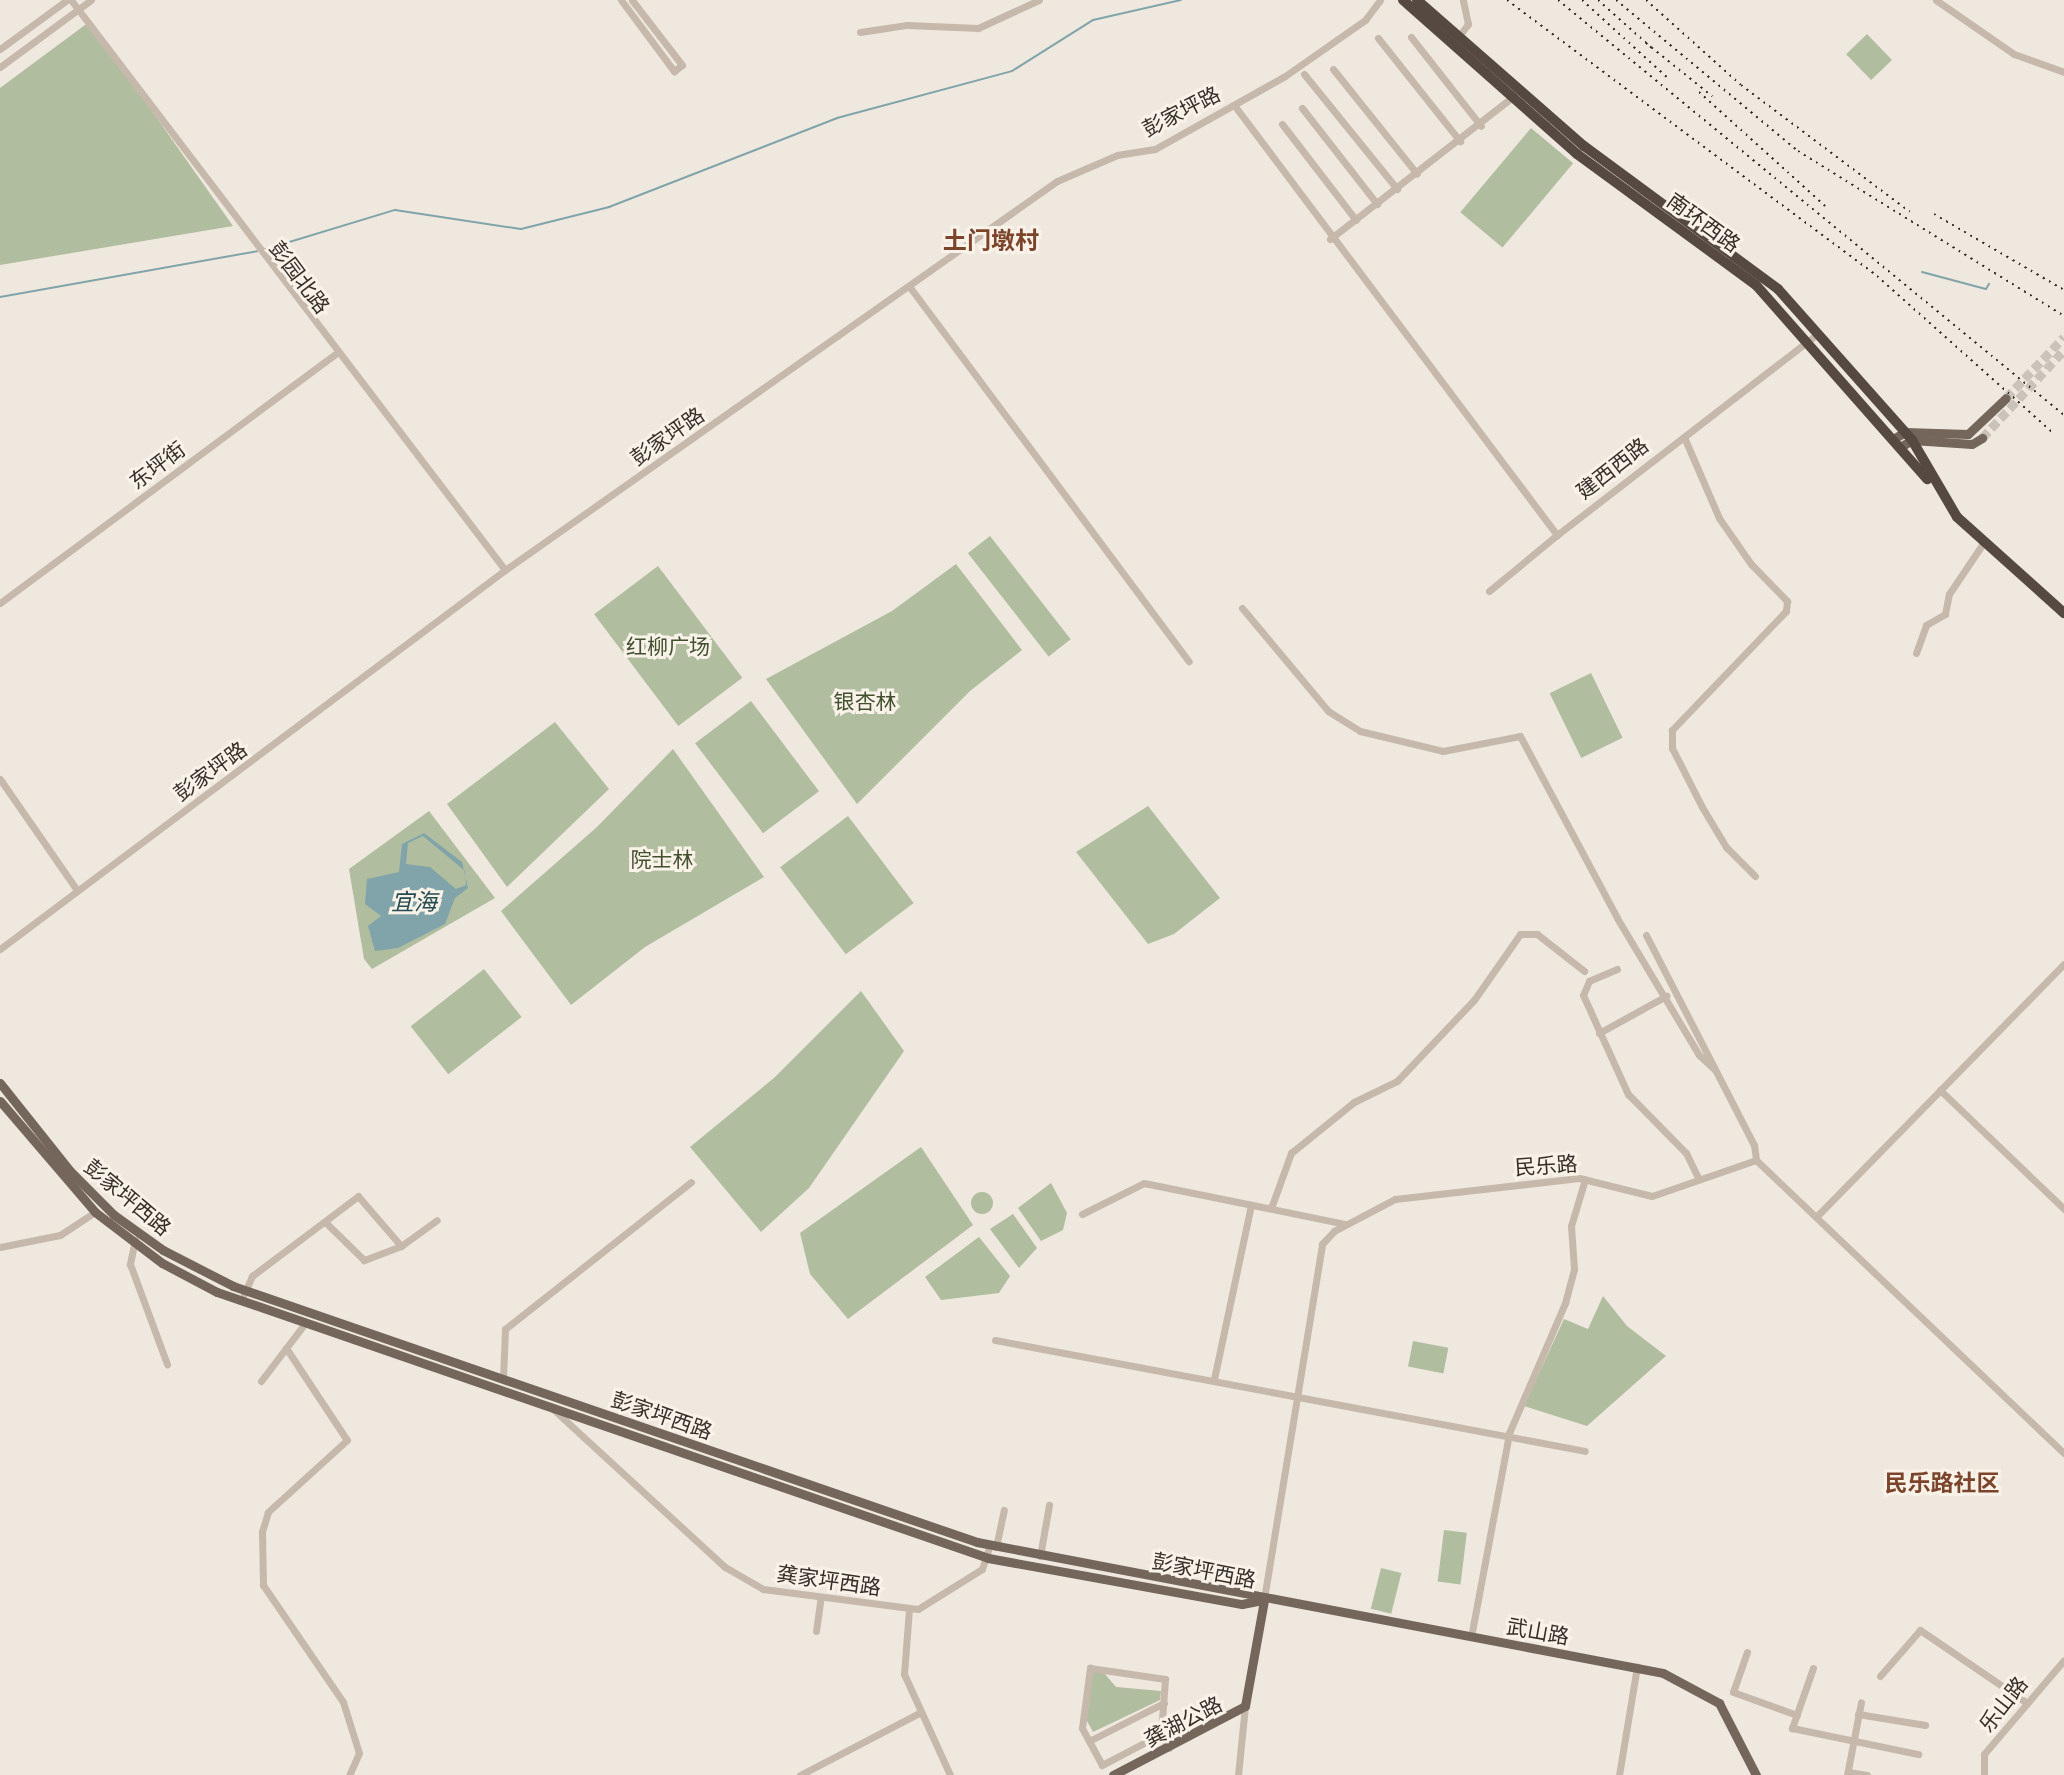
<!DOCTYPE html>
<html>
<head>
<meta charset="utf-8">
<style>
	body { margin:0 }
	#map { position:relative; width:2064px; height:1775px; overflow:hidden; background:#efe8de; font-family:Mulish,"Noto Sans SC",sans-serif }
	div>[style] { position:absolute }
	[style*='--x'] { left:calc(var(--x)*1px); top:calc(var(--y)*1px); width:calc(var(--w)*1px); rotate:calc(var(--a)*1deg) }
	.green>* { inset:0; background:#b1bd9f; transform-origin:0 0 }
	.round { border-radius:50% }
	.water>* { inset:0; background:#80a4a9 }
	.stream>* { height:2px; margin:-1px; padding:0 1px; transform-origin:1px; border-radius:1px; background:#80a4a9 }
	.major-tunnel>* { height:9px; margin-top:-4.5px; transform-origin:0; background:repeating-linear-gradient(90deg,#cac3ba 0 9px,transparent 0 13.5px) }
	.minor>* { height:7px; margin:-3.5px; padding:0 3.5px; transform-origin:3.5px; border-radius:3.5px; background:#c6b9ab }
	.major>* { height:9px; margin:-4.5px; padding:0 4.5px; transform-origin:4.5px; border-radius:4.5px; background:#75665c }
	.highway>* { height:10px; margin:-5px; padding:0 5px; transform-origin:5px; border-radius:5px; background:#554941 }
	.rail>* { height:2px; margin-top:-1px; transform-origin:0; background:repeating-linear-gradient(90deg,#352e29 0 2px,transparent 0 7px) }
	span { translate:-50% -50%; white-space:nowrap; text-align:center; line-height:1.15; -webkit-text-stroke:6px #f8f2e9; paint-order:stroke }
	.street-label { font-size:21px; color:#352e29 }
	.park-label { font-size:21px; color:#425030 }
	.water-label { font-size:23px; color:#234b52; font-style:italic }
	.neighbourhood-label { font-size:23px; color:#7b442b; font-weight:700 }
	.quarter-label { font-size:24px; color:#7b442b; font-weight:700 }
</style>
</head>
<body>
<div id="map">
	<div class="green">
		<i style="clip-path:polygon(89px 22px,233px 226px,0 265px,0 88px)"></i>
		<i style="left:1867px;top:34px;width:36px;height:29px;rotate:46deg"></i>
		<i style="left:1531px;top:128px;width:55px;height:110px;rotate:40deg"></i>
		<i style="left:990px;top:536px;width:131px;height:28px;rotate:52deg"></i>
		<i style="clip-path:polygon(956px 564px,1022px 650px,970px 691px,857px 804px,766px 679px,892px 611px)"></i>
		<i style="left:658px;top:566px;width:140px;height:80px;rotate:53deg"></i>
		<i style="left:1591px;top:673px;width:72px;height:46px;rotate:64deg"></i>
		<i style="left:751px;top:701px;width:113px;height:70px;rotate:53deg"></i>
		<i style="clip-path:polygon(555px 722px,609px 789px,507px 887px,447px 804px)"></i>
		<i style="clip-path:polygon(673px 749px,764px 877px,645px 947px,571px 1005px,501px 911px,597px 827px)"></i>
		<i style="clip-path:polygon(1148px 806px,1220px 898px,1174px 934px,1148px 944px,1076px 852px)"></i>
		<i style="clip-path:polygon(429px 811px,495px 898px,372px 969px,364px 959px,349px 869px)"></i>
		<i style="left:848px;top:816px;width:109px;height:85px;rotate:53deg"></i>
		<i style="left:484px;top:969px;width:61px;height:93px;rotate:52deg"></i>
		<i style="clip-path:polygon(861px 991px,904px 1051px,809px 1188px,761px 1232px,690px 1147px,774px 1078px)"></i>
		<i style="clip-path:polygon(921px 1147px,973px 1225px,848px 1319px,810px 1274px,800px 1233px)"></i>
		<i style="clip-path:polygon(1051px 1183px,1067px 1213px,1063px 1230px,1041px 1241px,1018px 1208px)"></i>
		<i class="round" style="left:971px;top:1192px;width:22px;height:22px"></i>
		<i style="clip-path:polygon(1013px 1214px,1037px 1248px,1019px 1268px,990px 1229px)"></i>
		<i style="clip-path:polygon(979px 1237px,1010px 1276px,999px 1293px,941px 1300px,925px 1277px)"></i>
		<i style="clip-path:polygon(1603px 1296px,1627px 1326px,1666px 1356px,1587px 1426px,1524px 1406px,1564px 1319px,1588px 1329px)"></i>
		<i style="left:1413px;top:1341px;width:36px;height:26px;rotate:11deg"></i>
		<i style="left:1444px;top:1530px;width:23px;height:52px;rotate:7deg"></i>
		<i style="left:1381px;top:1568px;width:21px;height:42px;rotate:14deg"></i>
		<i style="clip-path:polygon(1091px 1671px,1104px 1673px,1116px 1687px,1161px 1691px,1160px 1700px,1093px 1732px,1086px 1719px)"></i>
	</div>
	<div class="water">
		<i style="clip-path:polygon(evenodd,424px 833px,462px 862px,468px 888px,455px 898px,445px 924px,398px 948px,375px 951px,368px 926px,381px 916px,365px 904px,367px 879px,399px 872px,402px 844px,424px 833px,423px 836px,465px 871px,466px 885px,456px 889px,430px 867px,406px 864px,408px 843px,423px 836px)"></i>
	</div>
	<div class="stream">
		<i style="--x:263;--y:250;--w:138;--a:-16.9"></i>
		<i style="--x:395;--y:210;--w:127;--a:8.6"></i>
		<i style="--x:521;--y:229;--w:91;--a:-14"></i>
		<i style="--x:609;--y:207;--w:245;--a:-21.3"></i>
		<i style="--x:837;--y:118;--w:181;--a:-15"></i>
		<i style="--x:1012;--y:71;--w:96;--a:-32.2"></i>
		<i style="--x:1093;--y:20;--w:90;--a:-12.8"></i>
		<i style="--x:1922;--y:272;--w:66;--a:14.9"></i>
		<i style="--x:1986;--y:289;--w:6;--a:-59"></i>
		<i style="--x:0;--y:297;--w:261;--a:-10.1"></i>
	</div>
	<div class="major-tunnel">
		<i style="--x:2006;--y:398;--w:84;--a:-46.4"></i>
		<i style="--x:1982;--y:438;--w:120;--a:-47"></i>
	</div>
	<div class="minor">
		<i style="--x:71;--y:0;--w:716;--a:52.71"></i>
		<i style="--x:621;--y:0;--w:89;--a:53.3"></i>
		<i style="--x:674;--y:71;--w:10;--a:-37"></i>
		<i style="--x:682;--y:65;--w:82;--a:-127.6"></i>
		<i style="--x:1936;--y:0;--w:95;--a:34.7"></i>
		<i style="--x:2014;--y:54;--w:53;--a:19.8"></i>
		<i style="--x:860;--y:32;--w:48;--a:-8.5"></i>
		<i style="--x:907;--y:25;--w:71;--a:2.4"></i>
		<i style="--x:978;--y:28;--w:67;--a:-24.7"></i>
		<i style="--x:1459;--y:36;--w:15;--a:-53"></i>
		<i style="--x:1468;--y:24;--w:25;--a:-102"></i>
		<i style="--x:1411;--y:37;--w:113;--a:51.8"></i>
		<i style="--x:1378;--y:38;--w:132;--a:51.5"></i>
		<i style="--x:0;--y:49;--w:83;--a:-36.2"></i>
		<i style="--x:0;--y:67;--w:113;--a:-36.4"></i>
		<i style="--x:1333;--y:69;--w:134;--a:51.3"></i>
		<i style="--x:1304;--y:74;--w:148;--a:51"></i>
		<i style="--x:1234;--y:105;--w:538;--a:53.09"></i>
		<i style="--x:1557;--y:535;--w:330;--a:-37.7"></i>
		<i style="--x:1302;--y:108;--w:122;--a:52"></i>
		<i style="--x:1282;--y:124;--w:121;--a:52.4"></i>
		<i style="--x:1330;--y:239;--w:233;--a:-37.9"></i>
		<i style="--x:909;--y:286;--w:468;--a:53.3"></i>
		<i style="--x:1684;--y:437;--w:88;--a:66.6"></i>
		<i style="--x:1719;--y:518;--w:56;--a:55.2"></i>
		<i style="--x:1751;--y:564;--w:52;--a:45.8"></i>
		<i style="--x:1787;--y:601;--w:10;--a:96"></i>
		<i style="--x:1786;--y:611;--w:165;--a:133.8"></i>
		<i style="--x:1672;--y:730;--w:18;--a:90"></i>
		<i style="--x:1672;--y:748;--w:66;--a:63"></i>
		<i style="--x:1702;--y:807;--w:47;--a:59"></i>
		<i style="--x:1726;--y:847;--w:41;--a:45"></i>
		<i style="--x:1489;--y:591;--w:88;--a:-39.5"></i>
		<i style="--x:0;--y:603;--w:417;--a:-36.6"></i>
		<i style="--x:1242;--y:608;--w:134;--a:50.1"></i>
		<i style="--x:1328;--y:711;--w:38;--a:32"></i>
		<i style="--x:1360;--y:731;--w:85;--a:13.5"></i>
		<i style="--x:1443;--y:751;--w:78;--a:-11"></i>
		<i style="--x:1520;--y:736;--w:206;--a:61.9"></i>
		<i style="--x:1617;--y:918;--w:160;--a:59.1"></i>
		<i style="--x:1699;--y:1055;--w:22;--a:43"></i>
		<i style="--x:1916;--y:653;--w:30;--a:-70"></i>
		<i style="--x:1926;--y:625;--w:22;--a:-30"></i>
		<i style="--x:1945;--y:614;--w:20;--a:-79"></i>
		<i style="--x:1949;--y:594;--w:63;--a:-56.1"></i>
		<i style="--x:0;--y:779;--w:135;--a:55.3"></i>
		<i style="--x:1646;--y:935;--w:236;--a:62.8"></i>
		<i style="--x:1754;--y:1145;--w:15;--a:82"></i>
		<i style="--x:0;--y:949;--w:631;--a:-36.89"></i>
		<i style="--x:505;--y:570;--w:675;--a:-35.17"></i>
		<i style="--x:1057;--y:181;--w:65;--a:-23.4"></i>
		<i style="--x:1117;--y:155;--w:38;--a:-9"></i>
		<i style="--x:1155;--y:149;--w:149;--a:-29.3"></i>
		<i style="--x:1285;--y:76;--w:98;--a:-35"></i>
		<i style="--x:1365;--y:20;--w:25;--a:-53"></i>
		<i style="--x:1617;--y:969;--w:30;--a:157"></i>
		<i style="--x:1589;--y:981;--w:15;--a:113"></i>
		<i style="--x:1583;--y:995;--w:109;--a:65.6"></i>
		<i style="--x:1628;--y:1094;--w:83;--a:45.5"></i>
		<i style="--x:1686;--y:1153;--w:28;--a:64"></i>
		<i style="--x:1599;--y:1033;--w:77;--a:-28.9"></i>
		<i style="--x:1940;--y:1090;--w:172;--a:43.8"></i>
		<i style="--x:1271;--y:1208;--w:59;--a:-70"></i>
		<i style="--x:1291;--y:1153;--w:81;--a:-39"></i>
		<i style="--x:1354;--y:1102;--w:48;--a:-26"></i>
		<i style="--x:1397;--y:1081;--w:112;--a:-46.5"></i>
		<i style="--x:1474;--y:1000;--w:80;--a:-55.1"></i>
		<i style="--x:1520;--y:934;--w:17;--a:0"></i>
		<i style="--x:1537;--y:934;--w:60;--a:38.2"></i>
		<i style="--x:1082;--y:1214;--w:69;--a:-26.6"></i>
		<i style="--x:1144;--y:1183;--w:206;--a:11.5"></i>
		<i style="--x:1818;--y:1215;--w:351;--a:-45.6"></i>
		<i style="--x:135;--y:1240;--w:25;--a:102"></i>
		<i style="--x:130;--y:1264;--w:107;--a:69.7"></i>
		<i style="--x:401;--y:1246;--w:44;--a:-35.8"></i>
		<i style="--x:0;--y:1247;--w:61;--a:-11.3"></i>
		<i style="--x:60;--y:1235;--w:42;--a:-33.3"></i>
		<i style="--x:244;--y:1294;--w:20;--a:-66"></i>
		<i style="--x:252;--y:1276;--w:133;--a:-37"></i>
		<i style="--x:358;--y:1196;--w:66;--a:49.3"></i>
		<i style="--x:401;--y:1246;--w:40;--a:159"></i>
		<i style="--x:364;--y:1260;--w:54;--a:-135.7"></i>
		<i style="--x:995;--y:1340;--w:600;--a:10.65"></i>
		<i style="--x:286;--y:1348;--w:110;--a:56.5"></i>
		<i style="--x:347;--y:1440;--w:107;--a:137.7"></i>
		<i style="--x:268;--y:1512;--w:21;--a:107"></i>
		<i style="--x:262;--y:1532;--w:53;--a:88.9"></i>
		<i style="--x:263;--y:1585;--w:142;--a:55.6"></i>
		<i style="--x:343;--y:1702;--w:53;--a:72.6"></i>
		<i style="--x:359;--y:1753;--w:24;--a:114"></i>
		<i style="--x:503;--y:1379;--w:50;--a:-87.7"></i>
		<i style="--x:505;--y:1329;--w:237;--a:-38.3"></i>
		<i style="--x:1214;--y:1379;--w:178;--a:-78"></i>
		<i style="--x:261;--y:1381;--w:74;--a:-52.7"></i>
		<i style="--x:553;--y:1409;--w:234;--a:42.6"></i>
		<i style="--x:725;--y:1567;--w:44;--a:30.1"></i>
		<i style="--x:763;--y:1589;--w:156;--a:7.4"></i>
		<i style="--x:918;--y:1609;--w:75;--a:-32"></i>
		<i style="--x:982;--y:1569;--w:25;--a:-72"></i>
		<i style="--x:996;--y:1547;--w:38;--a:-78"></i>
		<i style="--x:1040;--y:1556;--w:52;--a:-80"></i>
		<i style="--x:1264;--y:1599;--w:360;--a:-80.7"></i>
		<i style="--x:1322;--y:1244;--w:18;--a:-47"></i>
		<i style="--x:1334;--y:1231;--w:69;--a:-27.7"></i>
		<i style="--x:1395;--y:1199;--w:185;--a:-6.5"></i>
		<i style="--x:1579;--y:1178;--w:75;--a:13.9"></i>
		<i style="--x:1652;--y:1196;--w:110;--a:-19.1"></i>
		<i style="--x:1756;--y:1160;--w:425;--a:43.6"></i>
		<i style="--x:909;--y:1609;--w:65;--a:94.4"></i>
		<i style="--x:904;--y:1674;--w:111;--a:65.5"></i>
		<i style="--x:816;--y:1631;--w:34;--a:-82"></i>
		<i style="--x:1471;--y:1637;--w:208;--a:-79.4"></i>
		<i style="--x:1509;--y:1433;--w:142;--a:-66.7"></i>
		<i style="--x:1565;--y:1303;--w:35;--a:-75"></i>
		<i style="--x:1574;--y:1269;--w:43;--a:-94"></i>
		<i style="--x:1571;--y:1226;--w:49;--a:-73.4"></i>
		<i style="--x:1747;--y:1652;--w:42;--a:109.3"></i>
		<i style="--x:1733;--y:1692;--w:68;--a:19.8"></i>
		<i style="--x:1813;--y:1668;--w:64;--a:109.3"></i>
		<i style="--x:1792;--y:1728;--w:129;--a:11.7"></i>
		<i style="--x:1880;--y:1676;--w:61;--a:-49"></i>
		<i style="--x:1920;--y:1630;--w:126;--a:34.3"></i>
		<i style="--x:1858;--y:1714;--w:68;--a:9.3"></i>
		<i style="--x:1161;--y:1734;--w:67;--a:152.3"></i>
		<i style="--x:1102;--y:1765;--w:42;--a:-118.4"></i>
		<i style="--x:1082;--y:1728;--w:61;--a:-82.4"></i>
		<i style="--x:1090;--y:1668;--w:76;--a:8.3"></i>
		<i style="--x:1165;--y:1679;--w:55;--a:94.2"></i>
		<i style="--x:1161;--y:1734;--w:16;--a:60"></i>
		<i style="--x:1089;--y:1741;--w:84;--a:-26.9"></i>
		<i style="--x:1848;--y:1772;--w:19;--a:9"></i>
		<i style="--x:800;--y:1775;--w:134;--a:-27.5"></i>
		<i style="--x:1238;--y:1775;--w:69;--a:-84.2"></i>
		<i style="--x:1619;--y:1775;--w:110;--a:-80.6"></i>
		<i style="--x:1847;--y:1775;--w:74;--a:-79.1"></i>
		<i style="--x:1984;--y:1775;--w:21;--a:-90"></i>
		<i style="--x:1984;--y:1754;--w:123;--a:-49.6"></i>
	</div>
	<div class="major">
		<i style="--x:1893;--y:439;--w:14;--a:-30"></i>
		<i style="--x:1905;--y:432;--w:63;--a:1.8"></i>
		<i style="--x:1968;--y:434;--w:52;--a:-43.5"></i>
		<i style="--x:1900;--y:447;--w:14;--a:-30"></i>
		<i style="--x:1912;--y:440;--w:60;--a:3.8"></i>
		<i style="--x:1972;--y:444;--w:12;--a:-31"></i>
		<i style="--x:0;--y:1083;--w:112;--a:51.5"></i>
		<i style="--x:70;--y:1171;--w:62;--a:45"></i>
		<i style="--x:114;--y:1215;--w:60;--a:35.5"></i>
		<i style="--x:163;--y:1250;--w:79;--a:27.2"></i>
		<i style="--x:233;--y:1286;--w:787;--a:18.99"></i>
		<i style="--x:977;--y:1542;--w:698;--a:10.81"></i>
		<i style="--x:1663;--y:1673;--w:64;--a:28.2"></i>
		<i style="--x:1719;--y:1703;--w:81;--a:62.8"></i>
		<i style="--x:0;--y:1101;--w:146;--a:49.4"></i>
		<i style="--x:95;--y:1212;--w:84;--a:37.3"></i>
		<i style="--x:162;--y:1263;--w:62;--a:27.8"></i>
		<i style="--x:217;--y:1292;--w:816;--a:19.03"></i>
		<i style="--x:988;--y:1558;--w:258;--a:10.3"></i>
		<i style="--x:1242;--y:1604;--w:21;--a:-11"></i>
		<i style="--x:1113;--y:1775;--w:149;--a:-27.6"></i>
		<i style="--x:1245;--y:1706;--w:108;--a:-79.8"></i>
	</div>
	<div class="highway">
		<i style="--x:1403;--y:0;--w:232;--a:41.5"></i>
		<i style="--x:1577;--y:154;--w:222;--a:36.2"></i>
		<i style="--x:1756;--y:285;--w:259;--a:48.6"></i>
		<i style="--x:1417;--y:0;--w:222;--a:41.2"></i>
		<i style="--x:1584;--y:146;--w:241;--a:36.4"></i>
		<i style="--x:1778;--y:289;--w:202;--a:48.4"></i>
		<i style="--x:1912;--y:440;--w:89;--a:59.7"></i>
		<i style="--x:1957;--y:517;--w:144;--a:41.9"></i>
	</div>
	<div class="rail">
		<i style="--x:1507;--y:0;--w:462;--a:36.7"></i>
		<i style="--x:1877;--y:276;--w:234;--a:41.7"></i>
		<i style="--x:1558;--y:0;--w:654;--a:39.36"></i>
		<i style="--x:1582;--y:0;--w:119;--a:42.3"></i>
		<i style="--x:1598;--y:0;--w:74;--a:41.7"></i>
		<i style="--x:1616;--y:0;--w:236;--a:39.7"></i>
		<i style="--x:1798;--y:151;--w:313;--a:31.8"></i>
		<i style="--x:1646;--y:0;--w:127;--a:41.8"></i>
		<i style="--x:1741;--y:85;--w:211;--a:36.9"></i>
		<i style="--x:1646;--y:43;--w:85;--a:38.8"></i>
		<i style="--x:1699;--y:92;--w:170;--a:42.1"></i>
		<i style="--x:1934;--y:214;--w:151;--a:30.3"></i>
	</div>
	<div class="street-label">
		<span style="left:1181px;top:111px;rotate:-27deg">彭家坪路</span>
		<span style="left:1704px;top:222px;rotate:36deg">南环西路</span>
		<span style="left:300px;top:277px;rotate:53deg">彭园北路</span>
		<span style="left:667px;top:436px;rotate:-35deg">彭家坪路</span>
		<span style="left:157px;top:465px;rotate:-37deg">东坪街</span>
		<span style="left:1612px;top:468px;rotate:-38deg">建西西路</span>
		<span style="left:210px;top:771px;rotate:-36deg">彭家坪路</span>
		<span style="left:1546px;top:1165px;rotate:-4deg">民乐路</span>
		<span style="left:128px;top:1197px;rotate:40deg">彭家坪西路</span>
		<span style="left:662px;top:1415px;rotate:19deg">彭家坪西路</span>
		<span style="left:1204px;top:1570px;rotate:11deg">彭家坪西路</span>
		<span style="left:829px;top:1580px;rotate:8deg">龚家坪西路</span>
		<span style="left:1538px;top:1631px;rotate:10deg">武山路</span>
		<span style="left:2003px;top:1704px;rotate:-52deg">乐山路</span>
		<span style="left:1183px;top:1721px;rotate:-27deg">龚湖公路</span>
	</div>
	<div class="park-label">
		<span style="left:668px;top:646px">红柳广场</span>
		<span style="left:865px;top:701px">银杏林</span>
		<span style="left:662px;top:859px">院士林</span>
	</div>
	<div class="water-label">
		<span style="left:414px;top:902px">宜海</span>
	</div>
	<div class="neighbourhood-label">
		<span style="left:1942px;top:1483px">民乐路社区</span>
	</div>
	<div class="quarter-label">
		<span style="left:991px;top:241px">土门墩村</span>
	</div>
</div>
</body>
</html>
